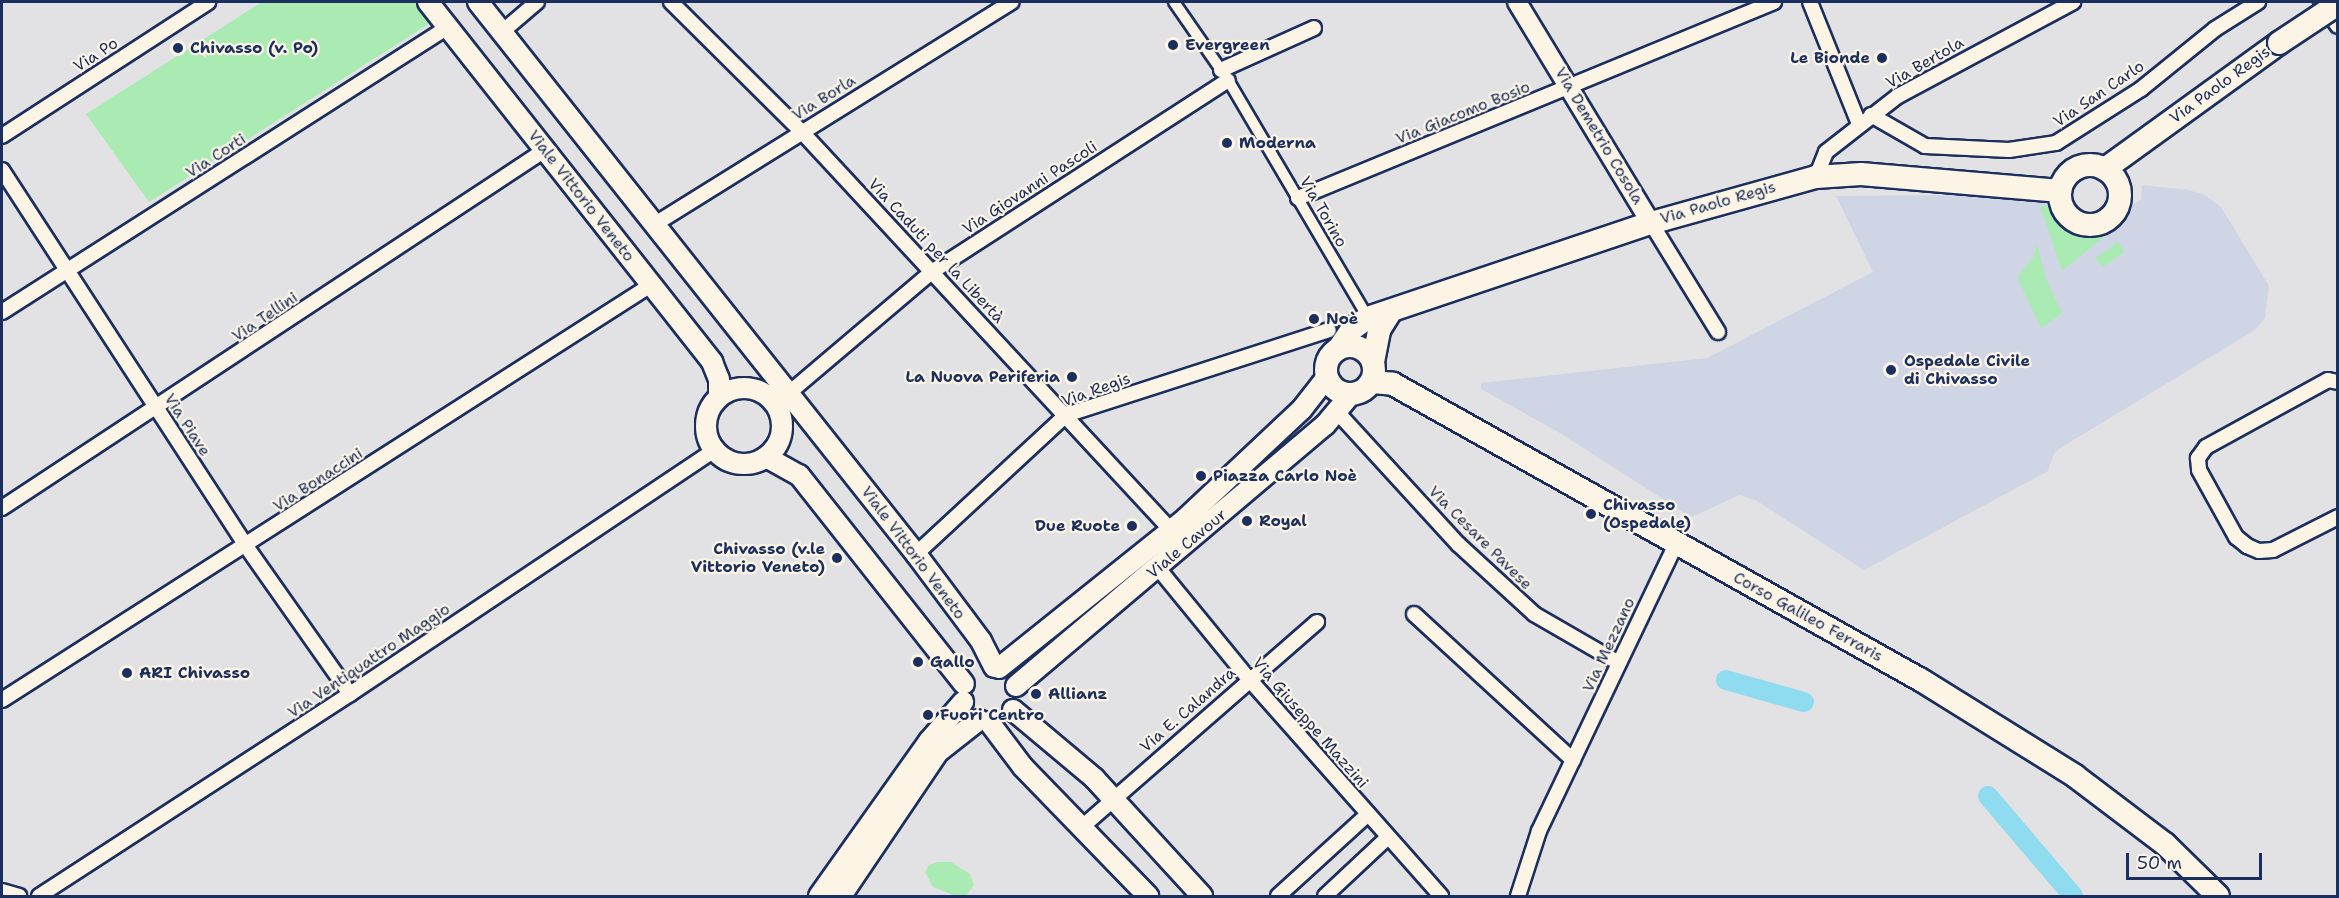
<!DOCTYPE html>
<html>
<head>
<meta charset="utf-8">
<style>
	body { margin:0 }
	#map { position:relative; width:2339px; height:898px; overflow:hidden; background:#e2e2e5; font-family:"Shantell Sans",sans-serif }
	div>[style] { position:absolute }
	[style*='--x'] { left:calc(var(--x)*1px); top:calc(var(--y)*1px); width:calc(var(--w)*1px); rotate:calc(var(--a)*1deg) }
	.built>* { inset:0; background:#d0d5e5 }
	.green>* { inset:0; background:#aaebb3; transform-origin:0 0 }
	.canal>* { height:20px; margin:-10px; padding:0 10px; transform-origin:10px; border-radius:10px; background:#8fdbf0 }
	.roads { filter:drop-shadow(2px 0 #1b2f5e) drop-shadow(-2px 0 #1b2f5e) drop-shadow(0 2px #1b2f5e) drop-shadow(0 -2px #1b2f5e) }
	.pedestrian>* { height:10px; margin:-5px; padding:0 5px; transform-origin:5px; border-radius:5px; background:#fcf5e5 }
	.minor>* { height:14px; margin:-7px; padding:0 7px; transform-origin:7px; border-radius:7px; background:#fcf5e5 }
	.tertiary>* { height:18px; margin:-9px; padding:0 9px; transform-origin:9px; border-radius:9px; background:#fcf5e5 }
	.secondary>* { height:20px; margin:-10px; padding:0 10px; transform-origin:10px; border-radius:10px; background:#fcf5e5 }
	.secondary>.ring { margin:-10px; padding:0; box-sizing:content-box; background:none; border:20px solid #fcf5e5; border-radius:50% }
	.primary>* { height:22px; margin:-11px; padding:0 11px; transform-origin:11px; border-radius:11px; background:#fcf5e5 }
	.primary>.ring { margin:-11px; padding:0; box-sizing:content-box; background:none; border:22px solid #fcf5e5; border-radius:50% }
	.bridges { filter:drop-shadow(2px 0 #1b2f5e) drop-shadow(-2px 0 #1b2f5e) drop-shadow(0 2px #1b2f5e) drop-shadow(0 -2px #1b2f5e) }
	.primary-bridge>* { height:22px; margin:-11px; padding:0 11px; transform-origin:11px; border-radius:11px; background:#fcf5e5 }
	.dots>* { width:16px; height:16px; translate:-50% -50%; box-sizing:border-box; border:3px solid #fcf5e5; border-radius:50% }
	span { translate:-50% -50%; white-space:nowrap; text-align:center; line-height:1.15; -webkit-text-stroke:4.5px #fcf5e5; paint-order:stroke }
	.poi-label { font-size:16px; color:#1b2f5e; font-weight:700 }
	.left { translate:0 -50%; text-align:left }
	.right { translate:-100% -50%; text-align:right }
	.street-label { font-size:16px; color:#1b2f5e }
	.frame { position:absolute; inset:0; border:3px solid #1b2f5e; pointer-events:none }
	.scale { position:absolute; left:2126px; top:853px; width:136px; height:27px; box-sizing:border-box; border:3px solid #1b2f5e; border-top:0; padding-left:8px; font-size:18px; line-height:21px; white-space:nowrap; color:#1b2f5e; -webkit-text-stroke:4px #fcf5e5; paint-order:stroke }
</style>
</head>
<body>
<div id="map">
	<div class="built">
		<i style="clip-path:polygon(2142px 185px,2188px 190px,2205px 195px,2221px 207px,2269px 286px,2265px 318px,2255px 330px,2062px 447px,2054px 453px,2048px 471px,1864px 570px,1757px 501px,1740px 495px,1691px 517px,1560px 433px,1481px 389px,1481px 383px,1707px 358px,1873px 272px,1836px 196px,2000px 195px,2051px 201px,2071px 225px,2084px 229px,2111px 223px,2120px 210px,2141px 200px)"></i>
	</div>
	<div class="green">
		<i style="clip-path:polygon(262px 2px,425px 2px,438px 18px,149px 202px,86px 114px)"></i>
		<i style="clip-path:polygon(2040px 206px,2050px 206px,2070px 229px,2083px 232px,2102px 231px,2114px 225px,2129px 206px,2126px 219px,2062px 271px)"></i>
		<i style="left:2118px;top:242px;width:12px;height:27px;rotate:55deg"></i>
		<i style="clip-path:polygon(2037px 244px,2046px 279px,2062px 313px,2041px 328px,2017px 277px,2033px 258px)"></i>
		<i style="clip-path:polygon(938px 862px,951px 862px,970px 874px,974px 885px,966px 896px,956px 896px,933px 887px,925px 872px,929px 865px)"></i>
	</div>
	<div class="canal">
		<i style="--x:1726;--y:680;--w:81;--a:15.8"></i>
		<i style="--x:1988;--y:796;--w:131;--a:49.6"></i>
	</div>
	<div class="roads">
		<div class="pedestrian">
			<i style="--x:1174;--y:2;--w:95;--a:55.3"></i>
			<i style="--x:1228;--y:80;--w:276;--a:59.5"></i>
		</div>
		<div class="minor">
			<i style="--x:671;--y:2;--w:183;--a:44.8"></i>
			<i style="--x:801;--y:131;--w:544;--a:47.16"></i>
			<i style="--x:1810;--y:2;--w:131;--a:68.1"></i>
			<i style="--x:2321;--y:2;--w:29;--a:55"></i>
			<i style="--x:502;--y:32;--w:46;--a:-40.6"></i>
			<i style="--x:1221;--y:70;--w:102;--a:-24.3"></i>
			<i style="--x:1871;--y:115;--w:62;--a:29.9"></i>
			<i style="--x:1925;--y:146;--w:84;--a:2.7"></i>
			<i style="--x:2009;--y:150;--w:48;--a:-8.5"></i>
			<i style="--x:2056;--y:143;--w:101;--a:-32.4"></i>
			<i style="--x:2141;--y:89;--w:95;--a:-39"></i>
			<i style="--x:2215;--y:29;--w:51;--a:-32.1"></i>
			<i style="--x:2;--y:136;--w:246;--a:-33"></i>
			<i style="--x:2;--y:170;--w:448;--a:57"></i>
			<i style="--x:246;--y:546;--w:181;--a:54.9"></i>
			<i style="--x:1816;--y:177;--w:27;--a:-68"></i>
			<i style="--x:1826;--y:152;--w:91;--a:-37.9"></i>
			<i style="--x:1898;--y:96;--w:199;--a:-28.2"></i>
			<i style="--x:1298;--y:198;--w:515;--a:-22.38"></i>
			<i style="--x:1651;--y:223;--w:128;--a:58.4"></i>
			<i style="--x:655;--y:224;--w:420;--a:-31.9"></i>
			<i style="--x:2;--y:312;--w:529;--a:-32.58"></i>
			<i style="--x:2338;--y:382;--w:10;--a:-169"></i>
			<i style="--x:2328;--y:380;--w:139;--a:151.2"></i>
			<i style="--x:2206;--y:447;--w:14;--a:126"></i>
			<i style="--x:2198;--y:458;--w:12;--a:85"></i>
			<i style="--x:2199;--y:470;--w:77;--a:61.1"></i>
			<i style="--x:2236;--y:537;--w:14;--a:39"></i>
			<i style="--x:2247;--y:546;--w:13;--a:23"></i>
			<i style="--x:2259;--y:551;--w:14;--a:-4"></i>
			<i style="--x:2273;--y:550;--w:73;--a:-26.9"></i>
			<i style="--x:776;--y:404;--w:206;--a:-40.3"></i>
			<i style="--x:933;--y:271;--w:351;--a:-32.9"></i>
			<i style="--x:1338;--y:413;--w:178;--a:47.5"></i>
			<i style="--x:1458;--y:544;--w:103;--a:42.6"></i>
			<i style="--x:1534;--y:614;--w:98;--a:30"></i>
			<i style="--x:2;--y:508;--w:650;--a:-33.4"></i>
			<i style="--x:916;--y:554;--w:205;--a:-42.8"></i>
			<i style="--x:1066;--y:415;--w:276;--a:-17.9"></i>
			<i style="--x:1158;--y:568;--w:144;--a:50.7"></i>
			<i style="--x:1249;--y:679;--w:290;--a:48.5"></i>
			<i style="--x:1414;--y:614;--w:216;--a:42.6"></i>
			<i style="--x:2;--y:700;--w:770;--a:-32.6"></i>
			<i style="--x:1082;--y:827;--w:312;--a:-41.1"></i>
			<i style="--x:2;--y:891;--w:18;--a:16"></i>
			<i style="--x:39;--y:896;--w:371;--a:-33"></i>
			<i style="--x:350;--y:694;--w:438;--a:-33.8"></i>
			<i style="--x:1278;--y:896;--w:122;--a:-42.3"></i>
			<i style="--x:1325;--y:896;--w:86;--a:-43.1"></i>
			<i style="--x:1518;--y:896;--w:68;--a:-72.1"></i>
			<i style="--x:1539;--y:831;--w:318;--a:-64.5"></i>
		</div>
		<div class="tertiary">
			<i style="--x:1517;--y:2;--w:258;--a:58.8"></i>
		</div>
		<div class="secondary">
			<i style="--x:428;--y:2;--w:459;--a:51.7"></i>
			<i style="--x:712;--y:362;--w:18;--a:68"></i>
			<i style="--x:719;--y:379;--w:17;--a:90"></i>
			<i style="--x:478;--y:2;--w:705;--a:51.57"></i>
			<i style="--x:916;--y:554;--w:109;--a:53.2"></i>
			<i style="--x:981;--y:641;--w:29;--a:63"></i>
			<i class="ring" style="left:706px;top:388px;width:56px;height:56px"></i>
			<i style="--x:766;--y:457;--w:38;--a:29"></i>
			<i style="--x:799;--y:475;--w:266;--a:51.7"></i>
			<i style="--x:999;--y:668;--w:240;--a:-38.7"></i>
			<i style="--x:1186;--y:518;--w:159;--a:-43.2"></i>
			<i style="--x:1302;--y:409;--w:41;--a:-52"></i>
			<i style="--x:1016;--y:686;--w:404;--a:-40.2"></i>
			<i style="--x:1325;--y:425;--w:40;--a:-50"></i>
			<i style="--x:1013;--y:710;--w:106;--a:40"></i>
			<i style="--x:1094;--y:778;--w:160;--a:47.5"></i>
			<i style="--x:989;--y:722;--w:56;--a:52.9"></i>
			<i style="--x:1023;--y:767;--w:180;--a:45.9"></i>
			<i style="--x:819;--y:896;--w:190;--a:-54.6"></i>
			<i style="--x:929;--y:741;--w:52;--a:-48.9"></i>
			<i style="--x:841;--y:896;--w:174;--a:-56"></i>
			<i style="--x:938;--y:752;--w:52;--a:-38"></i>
		</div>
		<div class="primary">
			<i class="ring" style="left:2060px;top:165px;width:38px;height:38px"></i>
			<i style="--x:2105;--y:169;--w:215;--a:-35.9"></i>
			<i class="ring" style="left:1326px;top:346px;width:26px;height:26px"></i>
			<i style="--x:1340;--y:347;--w:22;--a:-56"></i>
			<i style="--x:1352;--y:329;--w:19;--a:-35"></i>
			<i style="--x:1368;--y:318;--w:299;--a:-18.6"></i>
			<i style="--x:1651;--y:223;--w:171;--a:-15.6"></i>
			<i style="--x:1816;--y:177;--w:45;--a:-3.8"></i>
			<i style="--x:1861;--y:174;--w:200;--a:4.9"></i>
			<i style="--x:1373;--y:362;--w:33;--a:-79"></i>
			<i style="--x:1379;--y:330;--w:19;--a:-58"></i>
			<i style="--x:1372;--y:382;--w:21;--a:5"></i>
			<i style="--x:1393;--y:384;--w:605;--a:29.28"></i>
			<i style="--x:1921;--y:680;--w:181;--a:31.9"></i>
			<i style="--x:2075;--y:776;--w:113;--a:37.1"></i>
			<i style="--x:2165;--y:844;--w:74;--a:44.5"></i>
		</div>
	</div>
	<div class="bridges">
		<div class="primary-bridge">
			<i style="--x:2279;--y:43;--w:71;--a:-33.5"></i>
		</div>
	</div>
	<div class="dots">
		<i style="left:1173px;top:45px;background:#1b2f5e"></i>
		<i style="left:178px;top:48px;background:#1b2f5e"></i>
		<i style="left:1882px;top:58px;background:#1b2f5e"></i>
		<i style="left:1227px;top:143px;background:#1b2f5e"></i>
		<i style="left:1314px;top:319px;background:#1b2f5e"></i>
		<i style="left:1891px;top:370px;background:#1b2f5e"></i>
		<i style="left:1072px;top:377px;background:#1b2f5e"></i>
		<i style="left:1201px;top:476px;background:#1b2f5e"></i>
		<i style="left:1591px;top:514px;background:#1b2f5e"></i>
		<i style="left:1247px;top:521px;background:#1b2f5e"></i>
		<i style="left:1132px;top:526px;background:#1b2f5e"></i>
		<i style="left:837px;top:558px;background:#1b2f5e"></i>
		<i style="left:918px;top:662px;background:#1b2f5e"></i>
		<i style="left:127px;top:673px;background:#1b2f5e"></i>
		<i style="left:1036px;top:694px;background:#1b2f5e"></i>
		<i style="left:928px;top:715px;background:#1b2f5e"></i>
	</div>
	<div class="poi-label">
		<span class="left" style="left:1185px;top:45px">Evergreen</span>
		<span class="left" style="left:190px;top:48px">Chivasso (v. Po)</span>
		<span class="right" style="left:1870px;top:58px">Le Bionde</span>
		<span class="left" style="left:1239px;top:143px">Moderna</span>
		<span class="left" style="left:1326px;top:319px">Noè</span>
		<span class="left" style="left:1904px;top:370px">Ospedale Civile<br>di Chivasso</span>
		<span class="right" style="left:1060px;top:377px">La Nuova Periferia</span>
		<span class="left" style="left:1213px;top:476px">Piazza Carlo Noè</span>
		<span class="left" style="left:1603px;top:514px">Chivasso<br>(Ospedale)</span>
		<span class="left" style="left:1259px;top:521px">Royal</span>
		<span class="right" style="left:1120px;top:526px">Due Ruote</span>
		<span class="right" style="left:825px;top:558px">Chivasso (v.le<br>Vittorio Veneto)</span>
		<span class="left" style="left:930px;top:662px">Gallo</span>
		<span class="left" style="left:139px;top:673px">ARI Chivasso</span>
		<span class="left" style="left:1048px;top:694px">Allianz</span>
		<span class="left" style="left:940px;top:715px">Fuori Centro</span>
	</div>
	<div class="street-label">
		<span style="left:96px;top:55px;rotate:-33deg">Via Po</span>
		<span style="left:1925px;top:63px;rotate:-30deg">Via Bertola</span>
		<span style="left:2220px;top:85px;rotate:-36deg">Via Paolo Regis</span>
		<span style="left:2099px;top:94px;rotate:-34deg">Via San Carlo</span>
		<span style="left:824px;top:98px;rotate:-32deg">Via Borla</span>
		<span style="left:1463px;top:113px;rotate:-22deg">Via Giacomo Bosio</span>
		<span style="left:1599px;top:136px;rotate:59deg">Via Demetrio Cosola</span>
		<span style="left:216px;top:156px;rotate:-33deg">Via Corti</span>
		<span style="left:1030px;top:188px;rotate:-33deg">Via Giovanni Pascoli</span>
		<span style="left:581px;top:196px;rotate:52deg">Viale Vittorio Veneto</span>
		<span style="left:1718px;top:203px;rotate:-16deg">Via Paolo Regis</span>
		<span style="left:1323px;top:212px;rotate:60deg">Via Torino</span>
		<span style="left:936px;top:251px;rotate:47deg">Via Caduti per la Libertà</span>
		<span style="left:265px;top:317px;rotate:-34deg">Via Tellini</span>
		<span style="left:1096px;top:390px;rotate:-20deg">Via Regis</span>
		<span style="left:187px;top:425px;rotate:57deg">Via Piave</span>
		<span style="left:318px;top:480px;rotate:-33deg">Via Bonaccini</span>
		<span style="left:1480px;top:538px;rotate:45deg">Via Cesare Pavese</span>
		<span style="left:1187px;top:544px;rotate:-40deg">Viale Cavour</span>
		<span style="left:913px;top:553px;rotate:53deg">Viale Vittorio Veneto</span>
		<span style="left:1808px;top:617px;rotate:29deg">Corso Galileo Ferraris</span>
		<span style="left:1609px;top:645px;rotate:-65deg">Via Mezzano</span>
		<span style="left:369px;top:661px;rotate:-34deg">Via Ventiquattro Maggio</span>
		<span style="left:1188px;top:710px;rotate:-41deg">Via E. Calandra</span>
		<span style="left:1310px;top:723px;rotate:49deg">Via Giuseppe Mazzini</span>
	</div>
	<div class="frame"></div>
	<div class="scale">50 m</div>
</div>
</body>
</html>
